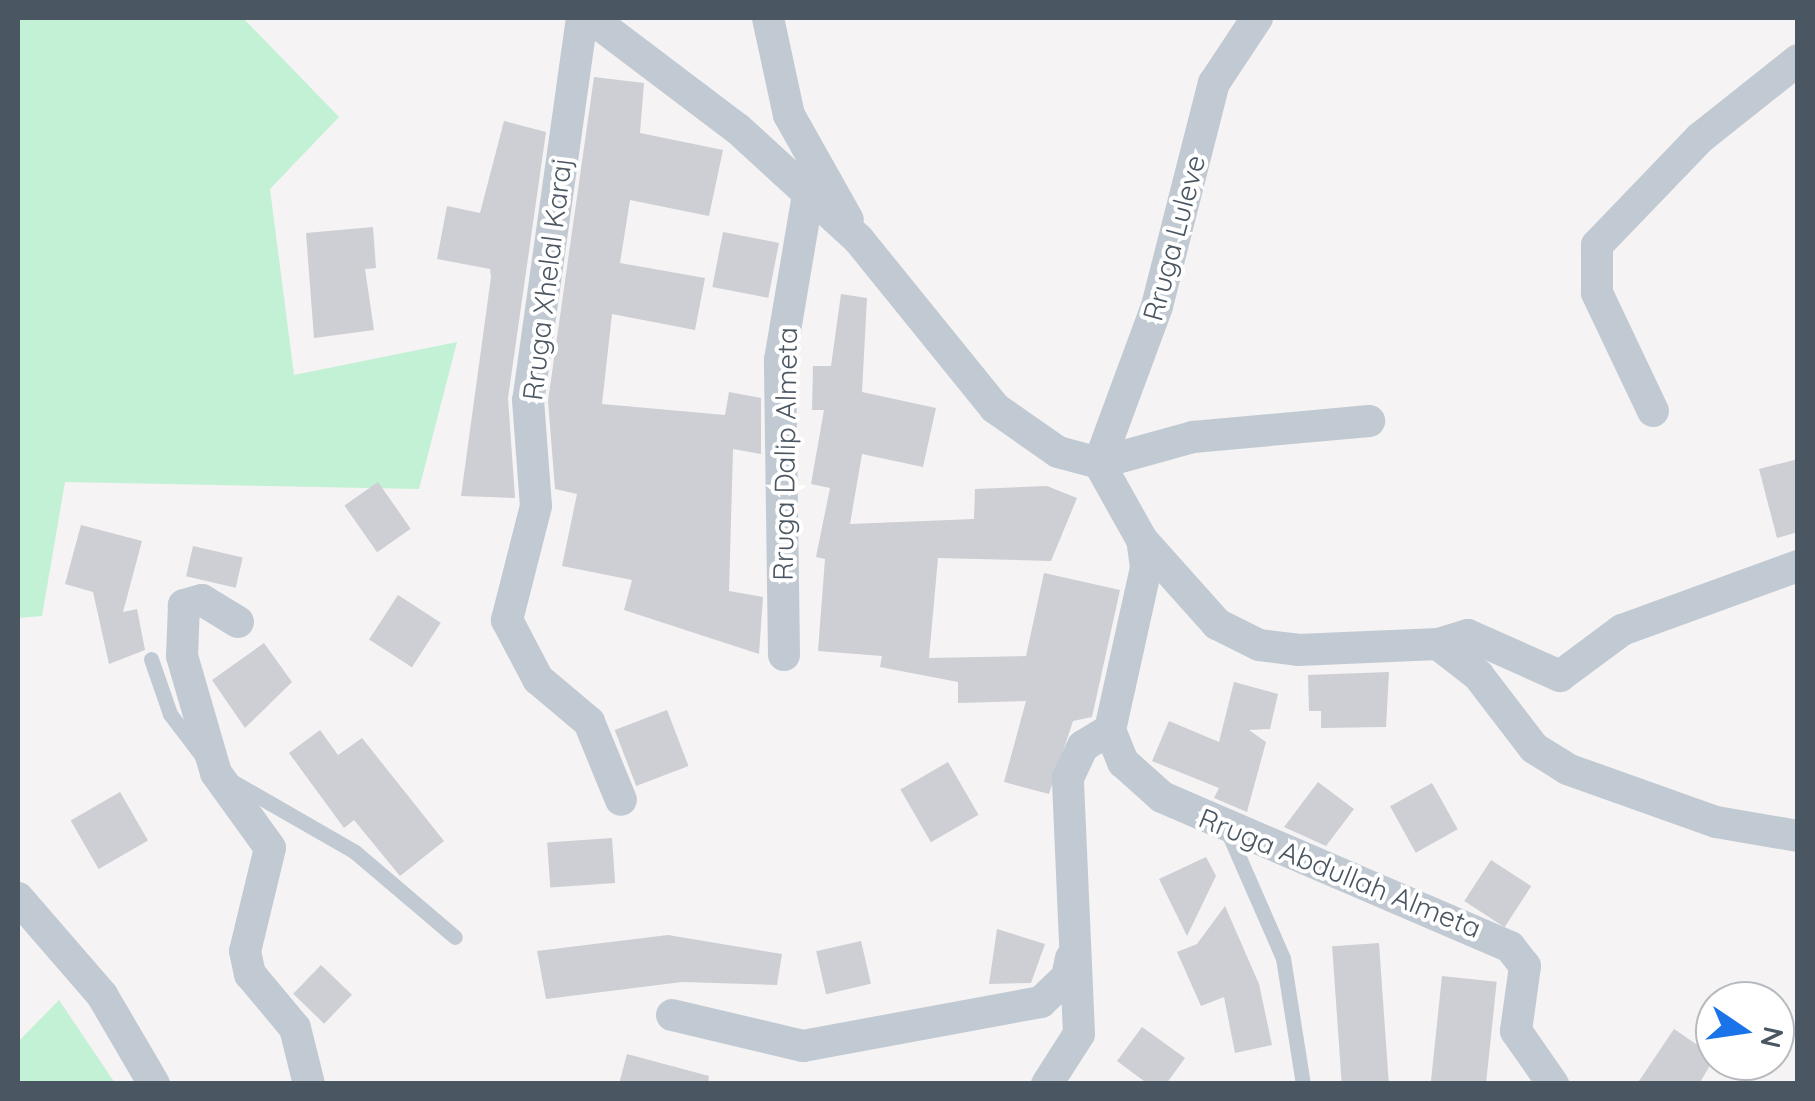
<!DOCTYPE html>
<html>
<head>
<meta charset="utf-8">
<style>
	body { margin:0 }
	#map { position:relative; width:1815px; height:1101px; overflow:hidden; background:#f5f3f3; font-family:Quicksand,sans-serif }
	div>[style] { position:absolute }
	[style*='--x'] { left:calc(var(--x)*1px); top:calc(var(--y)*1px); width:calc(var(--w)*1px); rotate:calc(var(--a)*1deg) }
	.green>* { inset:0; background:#c3f1d5 }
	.building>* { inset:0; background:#cdcfd5; transform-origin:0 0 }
	.lane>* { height:15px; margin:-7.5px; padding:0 7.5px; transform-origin:7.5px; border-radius:7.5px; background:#c1cad2 }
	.street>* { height:32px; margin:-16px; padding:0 16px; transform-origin:16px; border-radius:16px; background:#c1cad2 }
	span { translate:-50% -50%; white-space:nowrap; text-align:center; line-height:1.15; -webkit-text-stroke:8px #fff; paint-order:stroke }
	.street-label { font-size:28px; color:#4a5661 }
	.frame { position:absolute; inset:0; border:20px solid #4a5661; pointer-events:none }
	.north { position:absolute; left:1695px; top:981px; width:100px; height:100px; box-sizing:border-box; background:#fff; border:2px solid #b7bbc0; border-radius:50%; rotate:103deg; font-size:28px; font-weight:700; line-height:40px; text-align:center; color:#4a5661 }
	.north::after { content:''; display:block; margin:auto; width:35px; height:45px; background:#1a73e8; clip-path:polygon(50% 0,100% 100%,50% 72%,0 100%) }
</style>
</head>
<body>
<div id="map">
	<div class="green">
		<i style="clip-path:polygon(18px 18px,243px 18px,339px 117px,270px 189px,294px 375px,457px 342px,419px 489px,65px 482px,42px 616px,18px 618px)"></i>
		<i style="clip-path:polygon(59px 1000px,115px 1083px,18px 1083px,18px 1042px)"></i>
	</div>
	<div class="building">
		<i style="clip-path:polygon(594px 77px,644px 83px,640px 133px,723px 150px,709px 216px,630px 200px,620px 263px,705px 278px,695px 330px,612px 314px,602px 404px,725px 415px,729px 392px,761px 398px,761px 454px,733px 449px,729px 591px,763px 597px,759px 654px,624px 610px,632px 580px,562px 566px,577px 494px,555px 489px,548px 401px)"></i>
		<i style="clip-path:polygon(504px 121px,546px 132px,508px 398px,515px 498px,461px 496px,491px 277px,490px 269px,437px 259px,447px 206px,480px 213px)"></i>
		<i style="clip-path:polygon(373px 227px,376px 268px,365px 269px,374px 330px,314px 338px,306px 233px)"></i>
		<i style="left:723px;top:232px;width:57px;height:56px;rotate:11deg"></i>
		<i style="clip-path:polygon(841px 294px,867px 298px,862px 392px,936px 408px,923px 467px,862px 454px,850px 524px,974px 519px,975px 489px,1047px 486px,1077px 498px,1051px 561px,938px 558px,929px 658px,1026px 656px,1044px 573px,1120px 590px,1092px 717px,1073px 721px,1049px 794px,1004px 782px,1026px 701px,958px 703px,958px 682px,880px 667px,882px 656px,818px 651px,825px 559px,816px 557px,830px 488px,811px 484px,824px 410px,812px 410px,813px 366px,831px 366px)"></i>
		<i style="clip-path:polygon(1798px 459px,1798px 532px,1777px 538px,1759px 469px)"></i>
		<i style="left:378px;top:482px;width:57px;height:41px;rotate:55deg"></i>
		<i style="clip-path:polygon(81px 525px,142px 541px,123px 612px,137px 609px,145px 650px,109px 664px,93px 592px,65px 584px)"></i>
		<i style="left:193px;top:546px;width:51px;height:31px;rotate:13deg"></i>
		<i style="left:398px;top:595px;width:51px;height:53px;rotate:33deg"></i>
		<i style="clip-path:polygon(264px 643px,292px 682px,245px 728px,212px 680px)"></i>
		<i style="clip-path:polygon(1389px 672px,1386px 727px,1321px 728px,1321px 711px,1309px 711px,1308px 675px)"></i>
		<i style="clip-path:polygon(1234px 682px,1278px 694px,1270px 729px,1249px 730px,1266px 742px,1247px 812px,1214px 798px,1219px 788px,1152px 761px,1169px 721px,1219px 742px)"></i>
		<i style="left:667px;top:710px;width:60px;height:56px;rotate:69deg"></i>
		<i style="clip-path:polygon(320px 730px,338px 755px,362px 738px,444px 841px,400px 876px,354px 820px,344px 828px,289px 753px)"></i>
		<i style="left:948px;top:762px;width:61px;height:55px;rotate:60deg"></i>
		<i style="clip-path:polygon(1318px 782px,1354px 809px,1326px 846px,1284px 827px)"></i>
		<i style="left:1432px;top:783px;width:53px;height:48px;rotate:61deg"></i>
		<i style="left:120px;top:792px;width:56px;height:57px;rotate:60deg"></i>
		<i style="left:612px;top:838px;width:45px;height:65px;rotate:86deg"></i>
		<i style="clip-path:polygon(1206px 857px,1216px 876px,1187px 936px,1159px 879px)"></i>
		<i style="left:1491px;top:860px;width:48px;height:49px;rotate:33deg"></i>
		<i style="clip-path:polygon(1225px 906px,1259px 984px,1272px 1045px,1235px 1053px,1224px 997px,1201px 1006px,1177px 952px,1197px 944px)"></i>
		<i style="clip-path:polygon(997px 929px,1045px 944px,1031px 983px,989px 984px)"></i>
		<i style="clip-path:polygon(668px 935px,782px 954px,777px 985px,682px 982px,546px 999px,537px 951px)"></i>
		<i style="left:861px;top:941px;width:44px;height:46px;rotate:77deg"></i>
		<i style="left:1379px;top:943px;width:141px;height:47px;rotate:86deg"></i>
		<i style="left:321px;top:965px;width:43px;height:40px;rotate:44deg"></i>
		<i style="left:1442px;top:976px;width:55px;height:109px;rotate:6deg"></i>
		<i style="clip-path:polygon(1142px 1027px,1185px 1058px,1166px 1084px,1148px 1084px,1117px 1061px)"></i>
		<i style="clip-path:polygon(1674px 1029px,1715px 1057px,1699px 1084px,1637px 1084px)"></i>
		<i style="clip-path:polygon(627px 1054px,709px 1076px,708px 1084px,619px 1084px)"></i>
	</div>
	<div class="lane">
		<i style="--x:151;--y:659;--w:58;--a:70.9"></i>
		<i style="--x:170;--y:714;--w:53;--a:52.7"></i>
		<i style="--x:230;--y:780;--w:144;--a:29.9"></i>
		<i style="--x:355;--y:852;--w:131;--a:40.4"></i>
		<i style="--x:1227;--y:830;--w:140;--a:66.4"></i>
		<i style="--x:1283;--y:958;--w:128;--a:81"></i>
	</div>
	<div class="street">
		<i style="--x:582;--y:18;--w:386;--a:98"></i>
		<i style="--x:528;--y:400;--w:106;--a:85.7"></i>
		<i style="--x:536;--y:506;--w:118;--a:104.3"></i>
		<i style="--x:507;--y:620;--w:67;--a:62.3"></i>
		<i style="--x:538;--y:679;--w:67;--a:40.1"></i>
		<i style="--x:589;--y:722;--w:84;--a:67.7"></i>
		<i style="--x:591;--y:18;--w:184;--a:37.1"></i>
		<i style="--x:738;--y:129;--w:164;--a:42.5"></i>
		<i style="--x:859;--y:240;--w:216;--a:51"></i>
		<i style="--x:995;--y:408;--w:77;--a:34.9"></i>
		<i style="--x:1058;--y:452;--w:42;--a:15"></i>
		<i style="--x:1099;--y:463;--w:88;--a:60.8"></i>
		<i style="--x:1142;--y:540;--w:113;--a:48.2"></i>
		<i style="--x:1217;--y:624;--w:47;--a:26.6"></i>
		<i style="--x:1259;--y:645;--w:39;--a:7"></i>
		<i style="--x:1298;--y:650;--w:140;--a:-2.5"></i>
		<i style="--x:1438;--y:644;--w:51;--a:37.8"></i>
		<i style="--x:1478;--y:675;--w:92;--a:52.5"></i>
		<i style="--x:1534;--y:748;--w:39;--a:32"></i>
		<i style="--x:1567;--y:769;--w:158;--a:19.6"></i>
		<i style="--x:1716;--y:822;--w:83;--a:9.7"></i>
		<i style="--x:768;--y:18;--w:99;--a:77.8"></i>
		<i style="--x:789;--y:115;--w:120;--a:60.7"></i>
		<i style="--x:1653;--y:411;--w:131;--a:-115.4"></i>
		<i style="--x:1597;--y:293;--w:48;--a:-90"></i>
		<i style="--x:1597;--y:245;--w:149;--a:-46.1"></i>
		<i style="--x:1700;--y:138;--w:125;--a:-38.5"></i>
		<i style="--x:1099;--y:463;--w:167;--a:-69.7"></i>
		<i style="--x:1157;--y:306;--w:230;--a:-75.7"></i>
		<i style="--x:1214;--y:83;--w:78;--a:-56.5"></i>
		<i style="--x:1099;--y:463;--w:98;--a:-15.5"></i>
		<i style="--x:1193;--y:437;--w:177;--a:-5.2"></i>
		<i style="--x:238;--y:622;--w:42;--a:-148.6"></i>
		<i style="--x:202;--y:600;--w:19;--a:164"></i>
		<i style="--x:184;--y:605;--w:51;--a:92.2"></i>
		<i style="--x:182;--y:656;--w:122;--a:73.8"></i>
		<i style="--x:216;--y:773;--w:92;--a:54.2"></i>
		<i style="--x:270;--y:848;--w:106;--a:103.6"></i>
		<i style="--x:245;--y:951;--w:24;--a:78"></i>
		<i style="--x:250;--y:974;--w:70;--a:50.2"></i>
		<i style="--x:295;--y:1028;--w:58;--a:76"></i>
		<i style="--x:1438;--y:644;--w:31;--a:-17"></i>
		<i style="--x:1468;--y:635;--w:101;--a:24"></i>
		<i style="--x:1560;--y:676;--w:77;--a:-36.6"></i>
		<i style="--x:1622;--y:630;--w:187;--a:-20"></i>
		<i style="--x:784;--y:655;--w:295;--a:-90.8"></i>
		<i style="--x:780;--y:360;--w:168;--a:-80.4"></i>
		<i style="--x:1110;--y:730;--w:35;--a:68"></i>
		<i style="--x:1123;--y:762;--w:52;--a:41.9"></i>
		<i style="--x:1162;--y:797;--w:379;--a:23.3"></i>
		<i style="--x:1510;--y:947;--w:24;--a:52"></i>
		<i style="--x:1525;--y:966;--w:66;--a:97.9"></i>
		<i style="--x:1516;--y:1031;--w:65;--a:55.1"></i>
		<i style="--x:18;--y:898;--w:128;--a:49.1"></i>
		<i style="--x:102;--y:995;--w:103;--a:59.7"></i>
		<i style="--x:672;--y:1015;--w:135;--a:13.3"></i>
		<i style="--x:803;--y:1046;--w:242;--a:-10.5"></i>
		<i style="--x:1041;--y:1002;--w:36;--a:-44"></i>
		<i style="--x:1067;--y:977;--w:19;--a:-78"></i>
		<i style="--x:1047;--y:1084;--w:59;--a:-57.4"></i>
		<i style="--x:1079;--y:1034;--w:256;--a:-92.5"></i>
		<i style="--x:1068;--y:778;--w:35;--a:-65"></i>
		<i style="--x:1083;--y:746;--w:31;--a:-31"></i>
		<i style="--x:1110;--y:730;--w:167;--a:-77.5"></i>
		<i style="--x:1146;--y:567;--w:27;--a:-98"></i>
	</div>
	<div class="street-label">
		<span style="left:1174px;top:238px;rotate:-75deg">Rruga Luleve</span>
		<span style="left:547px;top:279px;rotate:-83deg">Rruga Xhelal Karaj</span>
		<span style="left:785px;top:454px;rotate:-89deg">Rruga Dalip Almeta</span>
		<span style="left:1340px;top:873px;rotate:22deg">Rruga Abdullah Almeta</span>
	</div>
	<div class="frame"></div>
	<div class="north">N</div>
</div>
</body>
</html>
